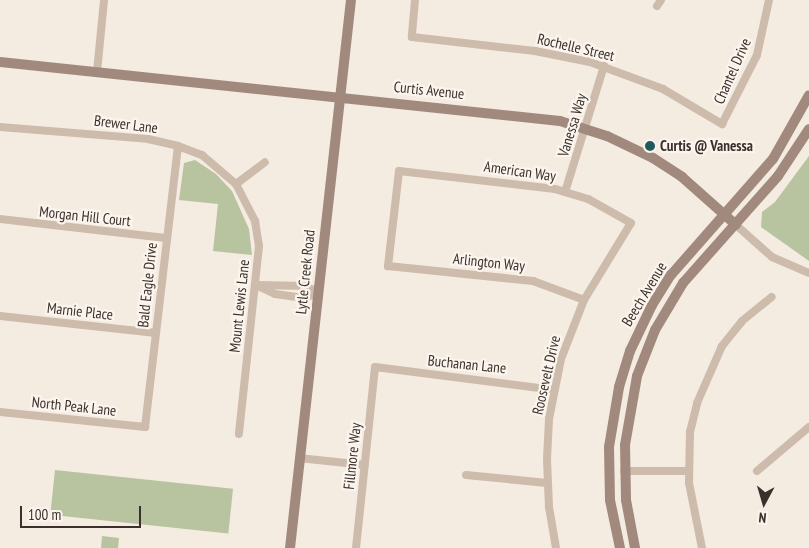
<!DOCTYPE html>
<html>
<head>
<meta charset="utf-8">
<style>
	body { margin:0 }
	#map { position:relative; width:809px; height:548px; overflow:hidden; background:#f4ebe1; font-family:"PT Sans Narrow",sans-serif }
	div>[style] { position:absolute }
	[style*='--x'] { left:calc(var(--x)*1px); top:calc(var(--y)*1px); width:calc(var(--w)*1px); rotate:calc(var(--a)*1deg) }
	.green>* { inset:0; background:#b8c4a0; transform-origin:0 0 }
	.street>* { height:8px; margin:-4px; padding:0 4px; transform-origin:4px; border-radius:4px; background:#cdbbac }
	.secondary>* { height:10px; margin:-5px; padding:0 5px; transform-origin:5px; border-radius:5px; background:#a18a7d }
	.dots>* { width:14px; height:14px; translate:-50% -50%; box-sizing:border-box; border:2px solid #fbf5ee; border-radius:50% }
	span { translate:-50% -50%; white-space:nowrap; text-align:center; line-height:1.15; -webkit-text-stroke:4.5px #fbf5ee; paint-order:stroke }
	.street-label { font-size:15px; color:#3b302b }
	.poi-label { font-size:15px; color:#3b302b; font-weight:700 }
	.left { translate:0 -50%; text-align:left }
	.north { position:absolute; left:739px; top:478px; width:50px; height:50px; -webkit-text-stroke:4px #fbf5ee; paint-order:stroke; rotate:186deg; font-size:14px; font-weight:700; line-height:20px; text-align:center; color:#3b302b }
	.north::after { content:''; display:block; margin:auto; width:18px; height:22px; background:#3b302b; clip-path:polygon(50% 0,100% 100%,50% 72%,0 100%) }
	.scale { position:absolute; left:20px; top:506px; width:121px; height:22px; box-sizing:border-box; border:2px solid #3b302b; border-top:0; padding-left:6px; font-size:15px; line-height:18px; white-space:nowrap; color:#3b302b; -webkit-text-stroke:4px #fbf5ee; paint-order:stroke }
</style>
</head>
<body>
<div id="map">
	<div class="green">
		<i style="clip-path:polygon(809px 156px,809px 261px,761px 227px,762px 212px,775px 202px)"></i>
		<i style="clip-path:polygon(195px 160px,216px 174px,232px 191px,249px 229px,252px 255px,213px 251px,218px 204px,179px 200px,184px 163px)"></i>
		<i style="left:55px;top:470px;width:179px;height:45px;rotate:6deg"></i>
		<i style="clip-path:polygon(102px 536px,119px 538px,118px 548px,101px 548px)"></i>
	</div>
	<div class="street">
		<i style="--x:415;--y:0;--w:37;--a:95"></i>
		<i style="--x:412;--y:37;--w:124;--a:6.5"></i>
		<i style="--x:535;--y:51;--w:56;--a:11.3"></i>
		<i style="--x:590;--y:62;--w:78;--a:20.3"></i>
		<i style="--x:663;--y:89;--w:69;--a:30.7"></i>
		<i style="--x:722;--y:124;--w:77;--a:-63.1"></i>
		<i style="--x:757;--y:55;--w:56;--a:-77.7"></i>
		<i style="--x:657;--y:6;--w:7;--a:-56"></i>
		<i style="--x:97;--y:72;--w:72;--a:-84.4"></i>
		<i style="--x:0;--y:127;--w:148;--a:4.6"></i>
		<i style="--x:148;--y:139;--w:31;--a:13"></i>
		<i style="--x:178;--y:146;--w:26;--a:21"></i>
		<i style="--x:202;--y:155;--w:45;--a:40.5"></i>
		<i style="--x:236;--y:184;--w:42;--a:62.8"></i>
		<i style="--x:255;--y:221;--w:25;--a:81"></i>
		<i style="--x:259;--y:246;--w:189;--a:96.1"></i>
		<i style="--x:236;--y:184;--w:36;--a:-37"></i>
		<i style="--x:565;--y:192;--w:132;--a:-72.8"></i>
		<i style="--x:0;--y:219;--w:167;--a:6.5"></i>
		<i style="--x:736;--y:225;--w:48;--a:41.6"></i>
		<i style="--x:772;--y:257;--w:40;--a:23.4"></i>
		<i style="--x:256;--y:285;--w:21;--a:25"></i>
		<i style="--x:275;--y:294;--w:29;--a:8"></i>
		<i style="--x:304;--y:298;--w:15;--a:-20"></i>
		<i style="--x:257;--y:285;--w:49;--a:1.2"></i>
		<i style="--x:306;--y:286;--w:14;--a:30"></i>
		<i style="--x:0;--y:316;--w:157;--a:6.2"></i>
		<i style="--x:0;--y:412;--w:146;--a:5.9"></i>
		<i style="--x:145;--y:427;--w:283;--a:-83.3"></i>
		<i style="--x:299;--y:458;--w:66;--a:6.1"></i>
		<i style="--x:624;--y:471;--w:65;--a:0"></i>
		<i style="--x:757;--y:471;--w:68;--a:-40.2"></i>
		<i style="--x:466;--y:475;--w:81;--a:5.6"></i>
		<i style="--x:356;--y:548;--w:182;--a:-84"></i>
		<i style="--x:375;--y:367;--w:181;--a:7.3"></i>
		<i style="--x:556;--y:548;--w:42;--a:-99.7"></i>
		<i style="--x:549;--y:507;--w:48;--a:-92.4"></i>
		<i style="--x:547;--y:459;--w:40;--a:-87.1"></i>
		<i style="--x:549;--y:419;--w:61;--a:-78.7"></i>
		<i style="--x:561;--y:359;--w:63;--a:-68.7"></i>
		<i style="--x:584;--y:300;--w:90;--a:-58.6"></i>
		<i style="--x:631;--y:223;--w:49;--a:-150.8"></i>
		<i style="--x:588;--y:199;--w:34;--a:-163"></i>
		<i style="--x:555;--y:189;--w:157;--a:-173.4"></i>
		<i style="--x:399;--y:171;--w:96;--a:96.6"></i>
		<i style="--x:388;--y:266;--w:146;--a:5.9"></i>
		<i style="--x:533;--y:281;--w:54;--a:20.4"></i>
		<i style="--x:702;--y:548;--w:66;--a:-101.3"></i>
		<i style="--x:689;--y:483;--w:51;--a:-88.9"></i>
		<i style="--x:690;--y:432;--w:30;--a:-76"></i>
		<i style="--x:697;--y:403;--w:62;--a:-66.3"></i>
		<i style="--x:722;--y:346;--w:32;--a:-51"></i>
		<i style="--x:742;--y:321;--w:38;--a:-39"></i>
	</div>
	<div class="secondary">
		<i style="--x:0;--y:62;--w:563;--a:6.01"></i>
		<i style="--x:560;--y:121;--w:49;--a:17.7"></i>
		<i style="--x:607;--y:136;--w:51;--a:25.6"></i>
		<i style="--x:653;--y:158;--w:35;--a:33"></i>
		<i style="--x:682;--y:177;--w:72;--a:41.6"></i>
		<i style="--x:290;--y:548;--w:551;--a:-83.65"></i>
		<i style="--x:620;--y:548;--w:49;--a:-101.8"></i>
		<i style="--x:610;--y:500;--w:53;--a:-91.1"></i>
		<i style="--x:609;--y:447;--w:61;--a:-80.5"></i>
		<i style="--x:619;--y:387;--w:38;--a:-73"></i>
		<i style="--x:630;--y:351;--w:51;--a:-64.4"></i>
		<i style="--x:652;--y:305;--w:36;--a:-58"></i>
		<i style="--x:671;--y:275;--w:154;--a:-48.7"></i>
		<i style="--x:773;--y:159;--w:73;--a:-60.6"></i>
		<i style="--x:635;--y:548;--w:49;--a:-100.6"></i>
		<i style="--x:626;--y:500;--w:55;--a:-91"></i>
		<i style="--x:625;--y:445;--w:70;--a:-80.1"></i>
		<i style="--x:637;--y:376;--w:49;--a:-68.6"></i>
		<i style="--x:655;--y:330;--w:55;--a:-59.2"></i>
		<i style="--x:683;--y:283;--w:143;--a:-48.4"></i>
		<i style="--x:778;--y:176;--w:56;--a:-56.6"></i>
	</div>
	<div class="dots">
		<i style="left:650px;top:146px;background:#1f5a5e"></i>
	</div>
	<div class="street-label">
		<span style="left:576px;top:47px;rotate:13deg">Rochelle Street</span>
		<span style="left:732px;top:71px;rotate:-66deg">Chantel Drive</span>
		<span style="left:429px;top:90px;rotate:6deg">Curtis Avenue</span>
		<span style="left:126px;top:124px;rotate:7deg">Brewer Lane</span>
		<span style="left:572px;top:125px;rotate:-73deg">Vanessa Way</span>
		<span style="left:520px;top:171px;rotate:8deg">American Way</span>
		<span style="left:85px;top:216px;rotate:6deg">Morgan Hill Court</span>
		<span style="left:489px;top:262px;rotate:6deg">Arlington Way</span>
		<span style="left:305px;top:272px;rotate:-84deg">Lytle Creek Road</span>
		<span style="left:147px;top:285px;rotate:-84deg">Bald Eagle Drive</span>
		<span style="left:644px;top:294px;rotate:-59deg">Beech Avenue</span>
		<span style="left:239px;top:306px;rotate:-84deg">Mount Lewis Lane</span>
		<span style="left:80px;top:311px;rotate:6deg">Marnie Place</span>
		<span style="left:467px;top:364px;rotate:6deg">Buchanan Lane</span>
		<span style="left:546px;top:375px;rotate:-77deg">Roosevelt Drive</span>
		<span style="left:74px;top:406px;rotate:6deg">North Peak Lane</span>
		<span style="left:352px;top:456px;rotate:-84deg">Fillmore Way</span>
	</div>
	<div class="poi-label">
		<span class="left" style="left:660px;top:146px">Curtis @ Vanessa</span>
	</div>
	<div class="north">N</div>
	<div class="scale">100 m</div>
</div>
</body>
</html>
